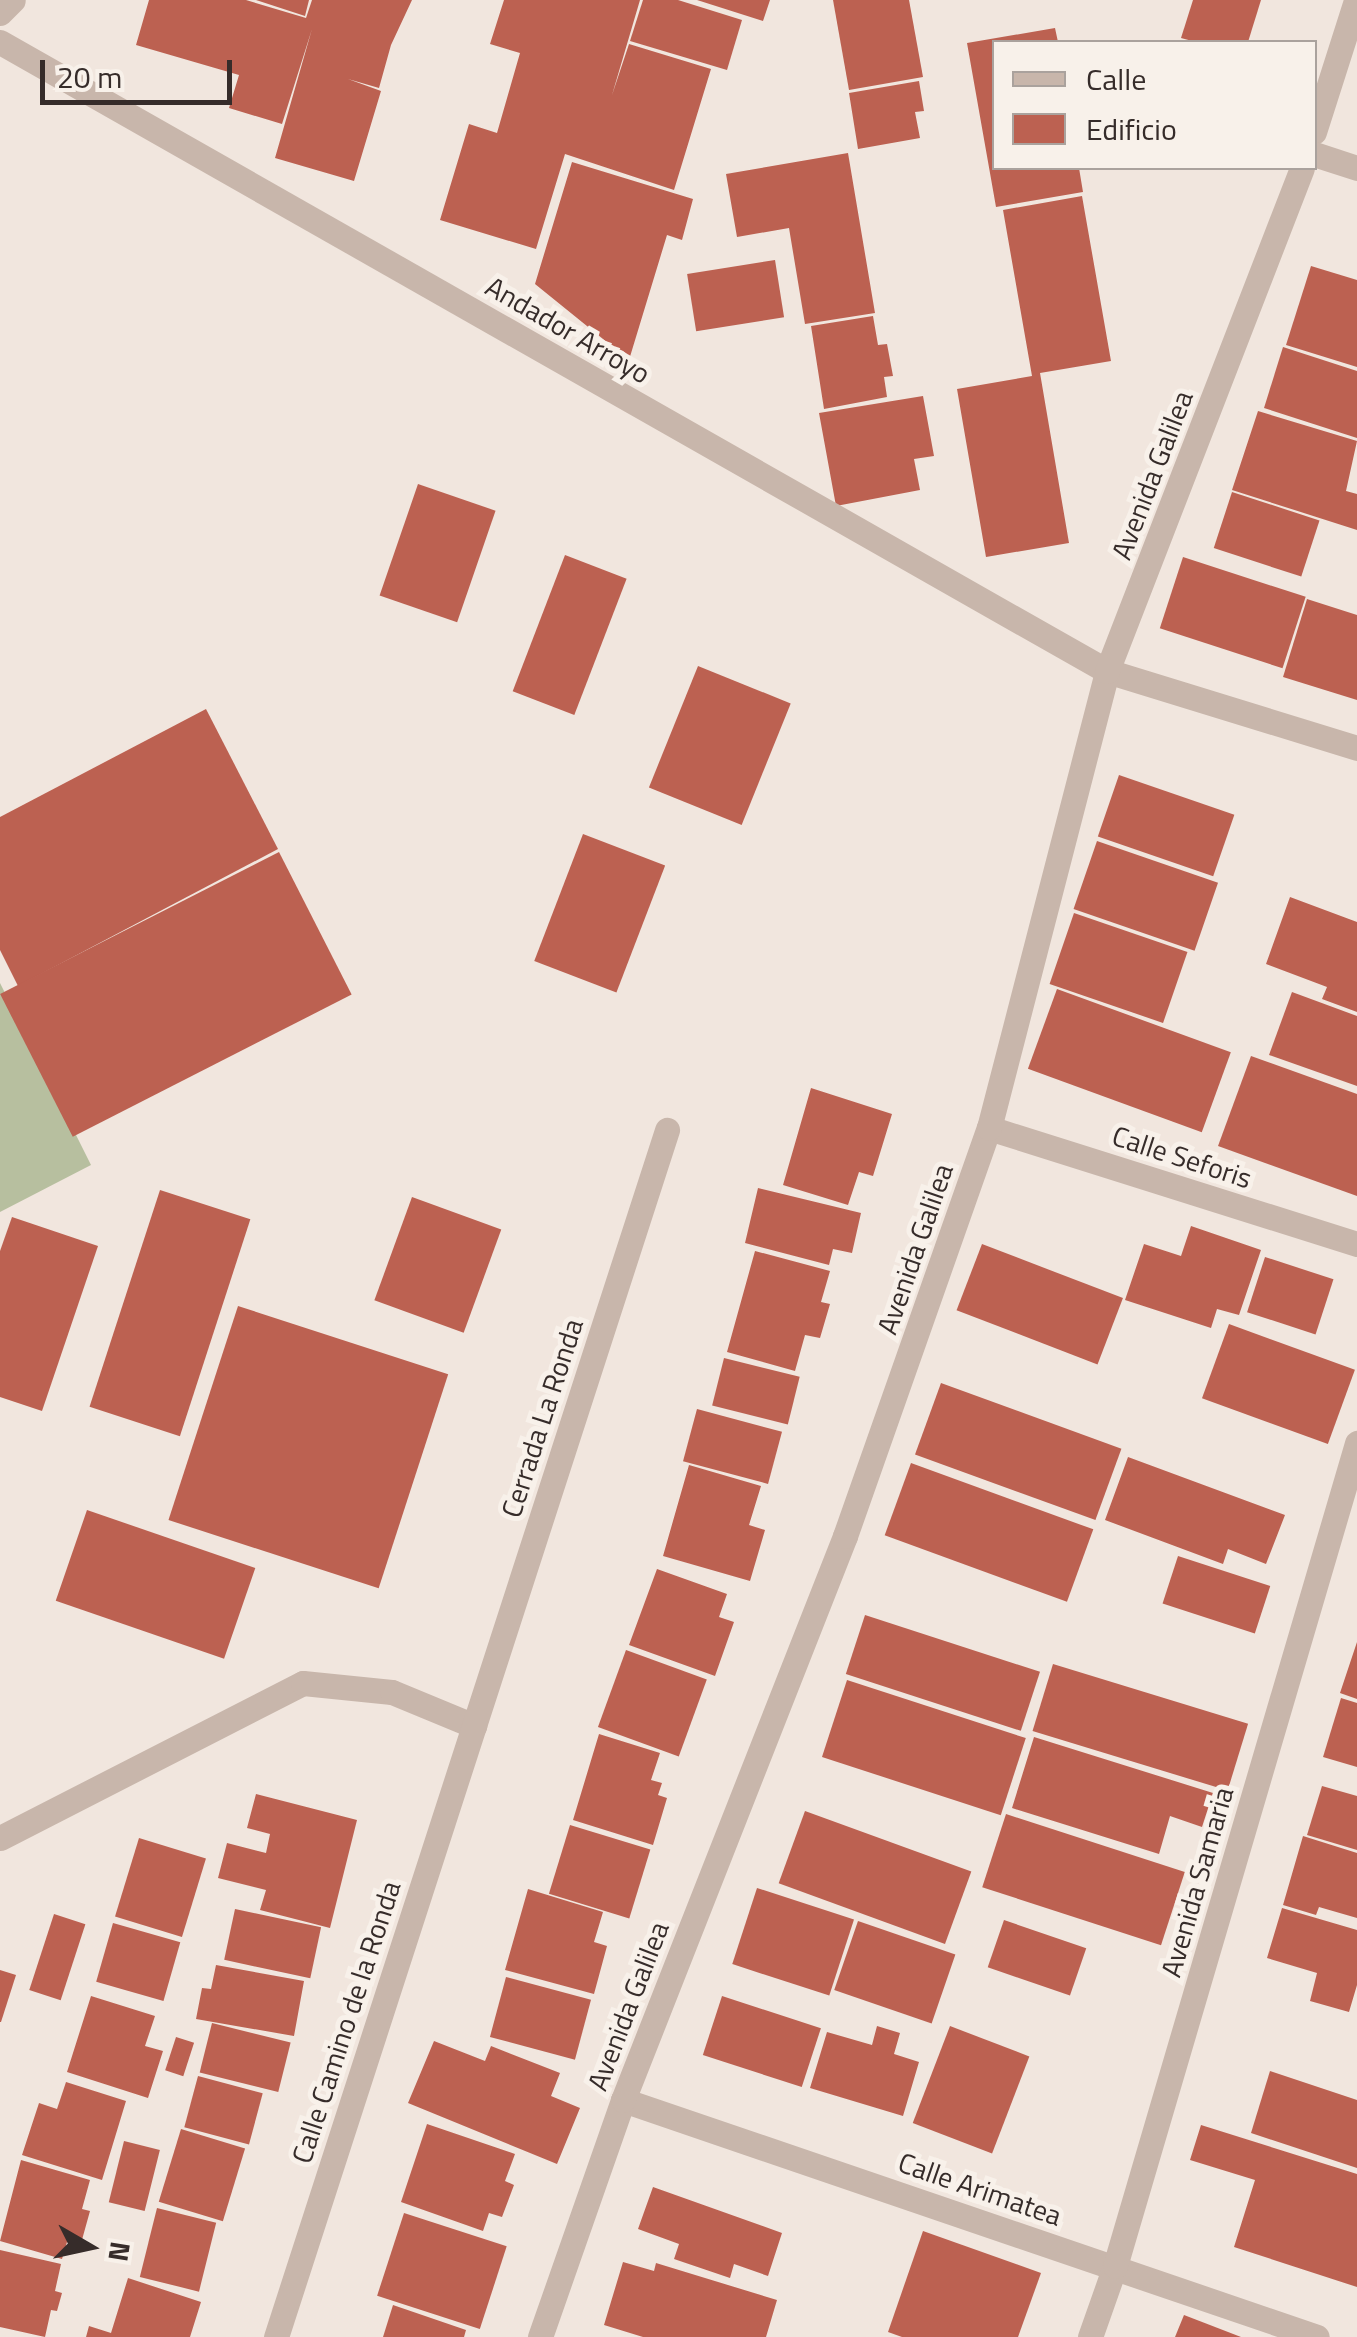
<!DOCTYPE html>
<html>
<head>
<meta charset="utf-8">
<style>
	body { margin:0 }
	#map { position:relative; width:1357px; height:2337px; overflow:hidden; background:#f1e6de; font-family:"Titillium Web",sans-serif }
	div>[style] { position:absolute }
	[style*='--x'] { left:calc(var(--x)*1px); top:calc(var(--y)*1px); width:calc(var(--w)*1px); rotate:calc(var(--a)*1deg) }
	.green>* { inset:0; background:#b7bf9f }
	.building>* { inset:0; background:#bc6151; transform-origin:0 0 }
	.street>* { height:25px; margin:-12.5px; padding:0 12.5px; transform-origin:12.5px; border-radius:12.5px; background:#c8b6ab }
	span { translate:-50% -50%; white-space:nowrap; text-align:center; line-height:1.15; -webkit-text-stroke:10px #f8f1ea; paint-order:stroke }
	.street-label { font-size:28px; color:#362c2a }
	.legend { position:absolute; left:992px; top:40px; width:325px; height:130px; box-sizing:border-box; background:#f8f1ea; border:2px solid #aaa29d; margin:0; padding:12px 18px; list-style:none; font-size:30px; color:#362c2a }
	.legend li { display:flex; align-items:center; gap:20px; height:50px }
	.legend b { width:50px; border:2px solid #aaa29d }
	.north { position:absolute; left:40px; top:2197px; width:100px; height:100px; -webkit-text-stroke:8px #f8f1ea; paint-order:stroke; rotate:99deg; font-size:28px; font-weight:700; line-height:40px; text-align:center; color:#362c2a }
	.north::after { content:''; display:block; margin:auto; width:35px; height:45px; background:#362c2a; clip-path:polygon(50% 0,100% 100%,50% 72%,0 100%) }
	.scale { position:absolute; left:40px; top:60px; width:192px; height:45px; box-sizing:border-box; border:5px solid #362c2a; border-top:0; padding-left:12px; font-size:30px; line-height:35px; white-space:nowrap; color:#362c2a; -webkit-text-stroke:8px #f8f1ea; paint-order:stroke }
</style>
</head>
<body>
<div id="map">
	<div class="green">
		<i style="clip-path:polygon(0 983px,91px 1165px,0 1212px)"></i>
	</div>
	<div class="building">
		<i style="clip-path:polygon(149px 0,246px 0,306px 18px,312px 0,412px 0,391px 45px,379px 88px,348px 79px,381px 91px,354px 181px,275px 158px,312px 29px,282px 124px,229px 108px,239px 75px,136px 45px)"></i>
		<i style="clip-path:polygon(256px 0,309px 0,305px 16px)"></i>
		<i style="clip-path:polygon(504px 0,640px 0,612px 95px,629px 44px,711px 69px,674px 190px,565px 154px,536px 249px,440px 220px,469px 124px,497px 133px,520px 53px,490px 44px)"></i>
		<i style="clip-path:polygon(643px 0,678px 0,742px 20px,727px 70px,630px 41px)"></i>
		<i style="clip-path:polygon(697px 0,770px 0,763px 21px)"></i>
		<i style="clip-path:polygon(833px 0,909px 0,923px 77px,849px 90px)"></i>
		<i style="clip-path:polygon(1193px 0,1261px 0,1248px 42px,1196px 42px,1181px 38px)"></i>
		<i style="clip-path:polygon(1055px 28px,1058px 42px,994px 42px,994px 168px,1079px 168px,1083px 192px,996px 207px,967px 43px)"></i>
		<i style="clip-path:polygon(919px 81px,924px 111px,915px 112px,920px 138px,858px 149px,849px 93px)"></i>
		<i style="clip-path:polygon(848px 153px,875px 313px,805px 324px,789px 228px,737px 237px,726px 174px)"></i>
		<i style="clip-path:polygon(572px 162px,693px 199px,682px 240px,667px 235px,629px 360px,535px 284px)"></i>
		<i style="clip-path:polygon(1082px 196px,1111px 361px,1040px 373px,1069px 543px,986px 557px,957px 389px,1032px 376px,1003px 210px)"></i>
		<i style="left:775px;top:260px;width:58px;height:89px;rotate:81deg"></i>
		<i style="clip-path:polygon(1311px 266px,1357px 280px,1357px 367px,1286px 345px)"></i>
		<i style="clip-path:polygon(873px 316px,878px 345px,887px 344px,893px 376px,884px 377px,887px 397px,824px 409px,811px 326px)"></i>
		<i style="clip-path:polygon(1283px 347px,1357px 371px,1357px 438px,1264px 408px)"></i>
		<i style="clip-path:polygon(923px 396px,934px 456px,914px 459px,920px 490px,836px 506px,819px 413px)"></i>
		<i style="clip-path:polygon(1258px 411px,1357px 441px,1346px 491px,1357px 494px,1357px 530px,1232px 490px)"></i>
		<i style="left:418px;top:484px;width:82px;height:118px;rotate:19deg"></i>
		<i style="left:1232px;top:492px;width:92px;height:59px;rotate:18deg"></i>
		<i style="left:565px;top:555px;width:66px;height:146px;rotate:21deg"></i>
		<i style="left:1183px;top:557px;width:129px;height:75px;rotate:18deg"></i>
		<i style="clip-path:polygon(1307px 599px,1357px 615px,1357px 700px,1283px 677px)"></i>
		<i style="left:698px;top:666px;width:100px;height:131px;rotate:22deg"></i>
		<i style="clip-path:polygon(206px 709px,278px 849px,18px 986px,0 950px,0 817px)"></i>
		<i style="left:1119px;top:775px;width:122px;height:65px;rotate:19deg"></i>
		<i style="left:583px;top:834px;width:88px;height:136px;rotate:21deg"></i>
		<i style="left:1097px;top:841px;width:128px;height:72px;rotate:19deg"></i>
		<i style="left:279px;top:852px;width:160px;height:313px;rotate:63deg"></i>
		<i style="clip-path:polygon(1290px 897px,1357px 922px,1357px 1012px,1322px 999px,1327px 987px,1266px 964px)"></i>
		<i style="left:1074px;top:913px;width:120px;height:75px;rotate:19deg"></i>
		<i style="left:1057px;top:989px;width:185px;height:85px;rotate:20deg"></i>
		<i style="clip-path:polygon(1292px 992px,1357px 1016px,1357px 1086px,1269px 1055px)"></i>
		<i style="clip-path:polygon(1251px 1056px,1357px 1094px,1357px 1196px,1218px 1146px)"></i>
		<i style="clip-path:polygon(811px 1088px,892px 1114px,873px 1176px,859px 1172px,848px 1205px,783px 1185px)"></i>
		<i style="clip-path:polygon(758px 1188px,861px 1213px,852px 1253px,833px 1249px,829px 1265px,745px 1243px)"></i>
		<i style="left:160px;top:1190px;width:95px;height:228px;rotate:18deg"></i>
		<i style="left:412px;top:1197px;width:95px;height:110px;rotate:20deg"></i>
		<i style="clip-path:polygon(12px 1217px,98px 1246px,42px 1411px,0 1397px,0 1251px)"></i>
		<i style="clip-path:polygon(1191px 1226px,1261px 1250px,1239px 1315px,1217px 1309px,1211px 1328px,1125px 1300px,1144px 1244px,1181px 1256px)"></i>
		<i style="left:982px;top:1244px;width:151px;height:71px;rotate:21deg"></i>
		<i style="clip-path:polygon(755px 1251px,830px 1271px,821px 1302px,830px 1304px,820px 1338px,805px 1335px,795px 1371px,727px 1352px)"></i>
		<i style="left:1265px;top:1257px;width:72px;height:58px;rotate:18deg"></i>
		<i style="left:238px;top:1306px;width:221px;height:225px;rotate:18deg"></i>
		<i style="left:1229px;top:1324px;width:134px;height:79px;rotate:20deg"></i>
		<i style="left:724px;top:1358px;width:78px;height:49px;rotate:14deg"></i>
		<i style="left:941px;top:1383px;width:192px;height:76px;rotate:20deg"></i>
		<i style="left:697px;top:1409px;width:88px;height:54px;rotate:15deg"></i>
		<i style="clip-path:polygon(1128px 1457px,1285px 1515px,1266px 1564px,1228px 1549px,1223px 1564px,1105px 1520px)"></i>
		<i style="left:911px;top:1463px;width:194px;height:77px;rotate:20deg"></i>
		<i style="clip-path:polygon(689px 1465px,761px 1486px,749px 1525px,765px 1530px,750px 1581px,663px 1556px)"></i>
		<i style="left:87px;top:1510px;width:178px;height:96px;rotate:19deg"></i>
		<i style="left:1178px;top:1556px;width:97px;height:50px;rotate:18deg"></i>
		<i style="clip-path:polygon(657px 1569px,727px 1594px,719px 1617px,734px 1622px,715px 1676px,629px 1645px)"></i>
		<i style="left:865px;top:1615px;width:184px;height:62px;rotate:18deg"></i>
		<i style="clip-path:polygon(1357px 1642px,1357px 1699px,1340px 1693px)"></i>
		<i style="left:626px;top:1650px;width:86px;height:82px;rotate:20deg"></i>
		<i style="left:1053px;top:1664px;width:204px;height:70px;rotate:17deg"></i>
		<i style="left:847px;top:1680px;width:188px;height:81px;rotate:18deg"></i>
		<i style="clip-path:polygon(1341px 1698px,1357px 1703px,1357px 1767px,1323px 1757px)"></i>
		<i style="clip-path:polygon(599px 1734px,660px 1753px,651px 1780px,662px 1783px,658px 1795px,667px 1798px,653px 1845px,573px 1820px)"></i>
		<i style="clip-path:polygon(1034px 1737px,1213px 1793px,1202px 1827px,1170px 1816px,1159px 1854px,1012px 1808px)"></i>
		<i style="clip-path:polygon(1322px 1786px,1357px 1796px,1357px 1850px,1307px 1835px)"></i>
		<i style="clip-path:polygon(256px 1794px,357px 1820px,330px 1928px,260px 1910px,266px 1890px,218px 1878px,227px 1843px,266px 1853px,270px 1834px,247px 1828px)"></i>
		<i style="left:805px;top:1811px;width:177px;height:77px;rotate:20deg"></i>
		<i style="left:1006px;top:1814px;width:188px;height:77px;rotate:18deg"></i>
		<i style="left:570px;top:1825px;width:84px;height:72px;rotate:17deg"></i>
		<i style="clip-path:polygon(1303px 1836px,1357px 1853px,1357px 1918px,1319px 1907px,1316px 1915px,1283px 1905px)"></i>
		<i style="left:139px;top:1838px;width:70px;height:82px;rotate:17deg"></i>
		<i style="left:757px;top:1888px;width:102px;height:80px;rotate:18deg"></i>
		<i style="clip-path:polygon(528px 1889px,603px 1912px,594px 1942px,607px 1946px,594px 1994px,505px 1970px)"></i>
		<i style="clip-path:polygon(1282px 1908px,1357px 1930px,1357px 1985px,1349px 2012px,1310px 2001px,1317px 1973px,1267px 1958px)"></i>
		<i style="left:235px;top:1909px;width:88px;height:52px;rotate:12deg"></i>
		<i style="left:54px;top:1914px;width:33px;height:80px;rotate:18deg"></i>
		<i style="left:1004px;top:1920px;width:87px;height:50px;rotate:19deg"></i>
		<i style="left:858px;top:1921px;width:103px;height:73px;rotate:19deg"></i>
		<i style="left:113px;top:1923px;width:70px;height:61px;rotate:16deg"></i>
		<i style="clip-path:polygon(216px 1965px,304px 1981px,294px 2036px,196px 2019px,202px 1988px,211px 1989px)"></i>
		<i style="clip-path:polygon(0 1970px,16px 1975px,1px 2022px,0 2022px)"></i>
		<i style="left:506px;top:1977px;width:88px;height:62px;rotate:15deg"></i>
		<i style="clip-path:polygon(91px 1996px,155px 2016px,145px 2046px,163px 2051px,148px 2098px,67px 2072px)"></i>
		<i style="left:722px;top:1996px;width:104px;height:62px;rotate:18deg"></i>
		<i style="left:212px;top:2023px;width:81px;height:51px;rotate:14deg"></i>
		<i style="clip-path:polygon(877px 2026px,900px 2033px,894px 2054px,919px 2062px,903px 2116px,810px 2088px,827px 2032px,872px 2045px)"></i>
		<i style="left:950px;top:2026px;width:85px;height:104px;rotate:21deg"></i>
		<i style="left:176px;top:2037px;width:19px;height:35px;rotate:18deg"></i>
		<i style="clip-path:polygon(434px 2041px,485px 2061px,491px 2046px,560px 2073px,551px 2096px,580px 2108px,557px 2164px,408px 2103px)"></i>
		<i style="clip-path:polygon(1270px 2071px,1357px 2100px,1357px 2168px,1251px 2133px)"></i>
		<i style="left:198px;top:2076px;width:67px;height:53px;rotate:15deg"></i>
		<i style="clip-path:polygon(66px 2082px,126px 2101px,102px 2180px,22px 2155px,39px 2103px,57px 2109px)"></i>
		<i style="clip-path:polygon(427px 2124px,515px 2154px,505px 2181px,514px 2185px,502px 2217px,489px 2213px,483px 2231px,401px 2202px)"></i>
		<i style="clip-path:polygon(1201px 2125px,1357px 2174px,1357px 2287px,1234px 2247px,1255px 2180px,1190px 2160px)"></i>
		<i style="left:181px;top:2129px;width:67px;height:76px;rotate:17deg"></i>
		<i style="left:124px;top:2141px;width:37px;height:63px;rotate:14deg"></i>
		<i style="clip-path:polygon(21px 2160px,90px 2180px,82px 2209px,90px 2211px,80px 2247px,67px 2242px,62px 2259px,0 2241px)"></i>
		<i style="clip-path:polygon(653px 2187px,782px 2233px,768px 2276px,734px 2264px,730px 2278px,674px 2259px,679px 2244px,638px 2229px)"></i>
		<i style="left:157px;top:2208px;width:61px;height:71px;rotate:14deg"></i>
		<i style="left:404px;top:2213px;width:108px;height:87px;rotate:18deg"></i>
		<i style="clip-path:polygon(923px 2231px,1041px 2273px,1018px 2337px,902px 2337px,888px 2332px)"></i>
		<i style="clip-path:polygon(0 2250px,61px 2264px,55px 2291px,62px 2293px,57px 2311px,51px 2310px,45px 2337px,0 2327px)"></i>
		<i style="clip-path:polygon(623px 2262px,654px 2271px,656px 2263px,777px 2300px,766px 2337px,643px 2337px,604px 2325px)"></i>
		<i style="clip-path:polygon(128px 2278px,201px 2302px,190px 2337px,86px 2337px,89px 2326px,111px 2333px)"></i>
		<i style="clip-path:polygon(393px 2305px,466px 2330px,464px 2337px,383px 2337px)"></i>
		<i style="clip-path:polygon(1184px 2315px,1241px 2337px,1175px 2337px)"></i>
	</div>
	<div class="street">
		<i style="--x:0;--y:13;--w:18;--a:-45"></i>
		<i style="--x:0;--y:42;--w:1273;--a:29.61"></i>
		<i style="--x:1107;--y:671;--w:262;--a:17.1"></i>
		<i style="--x:1314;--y:132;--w:139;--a:-72.3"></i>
		<i style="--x:1314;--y:154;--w:45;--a:18"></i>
		<i style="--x:989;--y:1128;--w:386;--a:17.5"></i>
		<i style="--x:0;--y:1838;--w:340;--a:-27.1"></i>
		<i style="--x:303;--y:1683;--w:89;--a:5.8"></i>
		<i style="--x:392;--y:1692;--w:89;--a:22.5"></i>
		<i style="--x:623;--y:2100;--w:733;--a:18.85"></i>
		<i style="--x:276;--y:2337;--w:1269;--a:-72.05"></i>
		<i style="--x:540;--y:2337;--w:251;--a:-70.7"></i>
		<i style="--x:623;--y:2100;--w:606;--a:-68.51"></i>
		<i style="--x:845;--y:1536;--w:433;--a:-70.6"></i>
		<i style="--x:989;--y:1128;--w:472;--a:-75.5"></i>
		<i style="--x:1107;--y:671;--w:539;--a:-68.81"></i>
		<i style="--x:1090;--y:2337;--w:75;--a:-70.6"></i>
		<i style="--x:1115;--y:2266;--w:858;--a:-73.61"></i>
	</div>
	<div class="street-label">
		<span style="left:568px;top:330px;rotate:30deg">Andador Arroyo</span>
		<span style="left:1152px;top:475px;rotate:-69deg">Avenida Galilea</span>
		<span style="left:1182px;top:1157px;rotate:18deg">Calle Seforis</span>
		<span style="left:915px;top:1249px;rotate:-71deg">Avenida Galilea</span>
		<span style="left:542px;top:1418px;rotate:-72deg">Cerrada La Ronda</span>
		<span style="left:1197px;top:1882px;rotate:-74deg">Avenida Samaria</span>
		<span style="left:628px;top:2006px;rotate:-69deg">Avenida Galilea</span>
		<span style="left:346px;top:2022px;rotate:-72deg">Calle Camino de la Ronda</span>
		<span style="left:980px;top:2189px;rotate:19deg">Calle Arimatea</span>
	</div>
	<ul class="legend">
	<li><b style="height:12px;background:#c8b6ab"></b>Calle</li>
	<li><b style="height:28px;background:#bc6151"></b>Edificio</li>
	</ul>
	<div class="north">N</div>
	<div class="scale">20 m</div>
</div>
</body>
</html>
